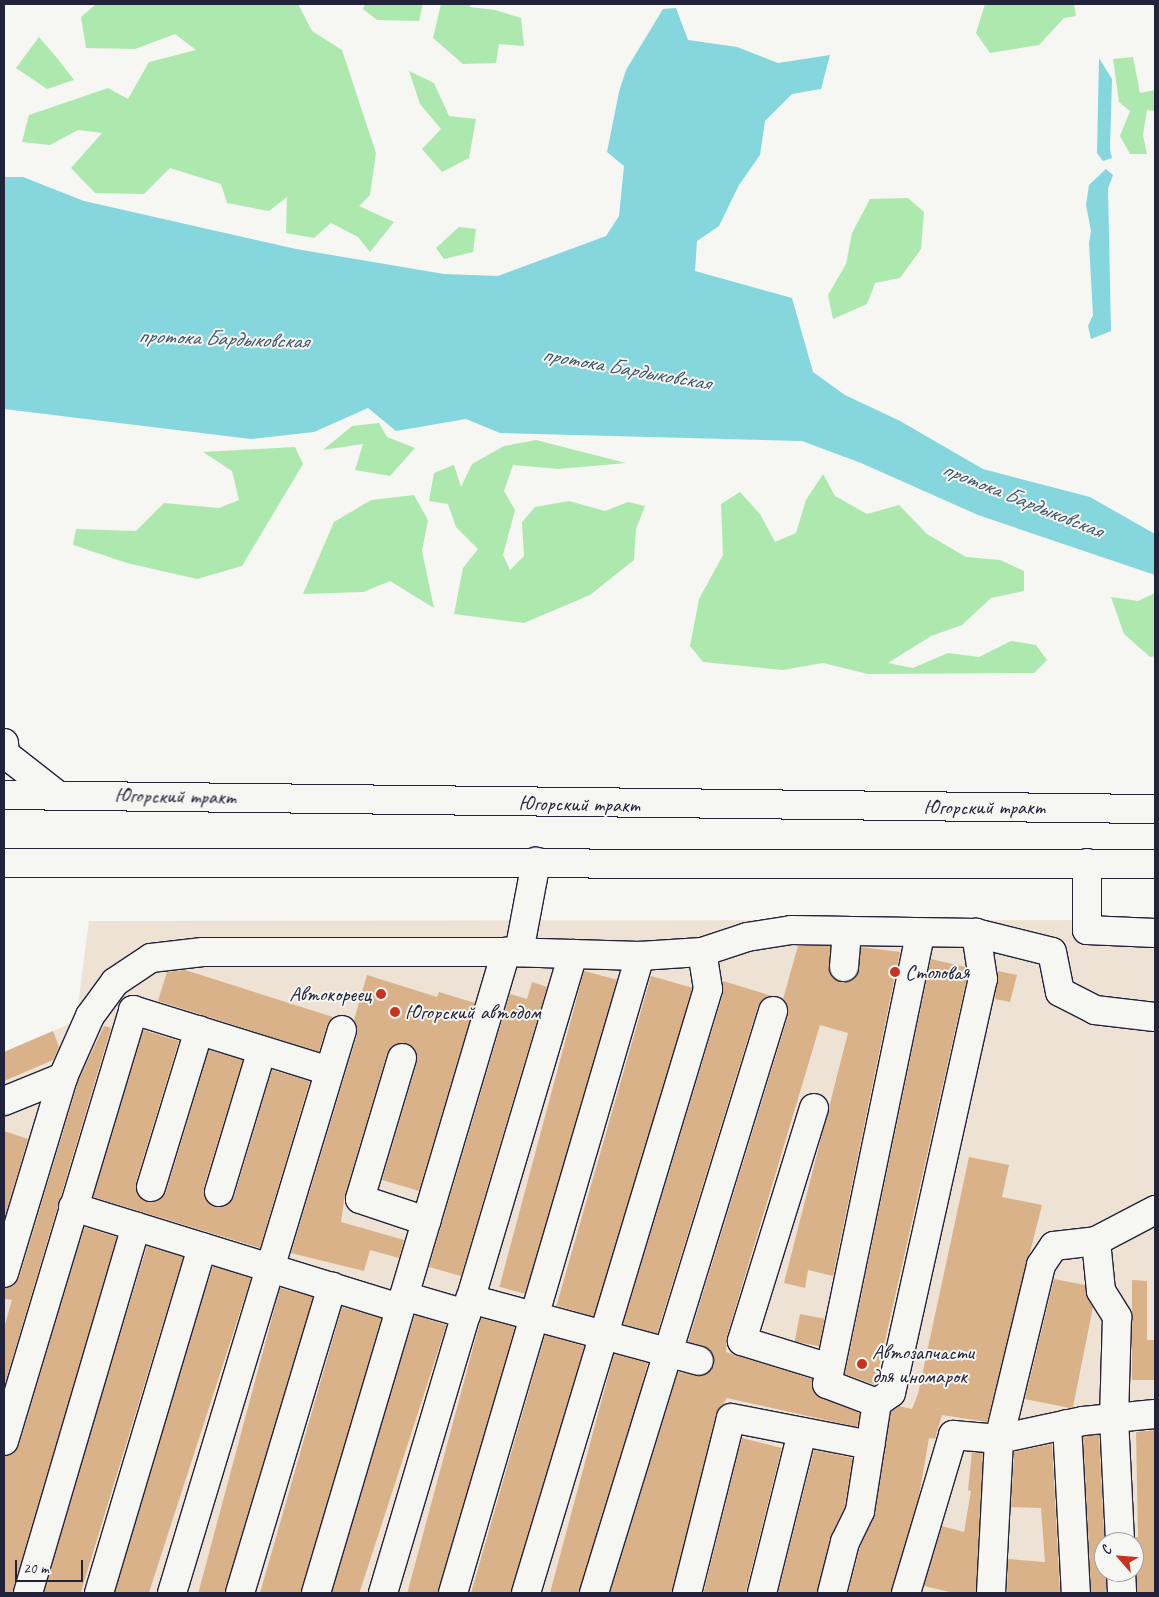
<!DOCTYPE html>
<html>
<head>
<meta charset="utf-8">
<style>
	body { margin:0 }
	#map { position:relative; width:1159px; height:1597px; overflow:hidden; background:#f6f6f2; font-family:Caveat,sans-serif }
	div>[style] { position:absolute }
	[style*='--x'] { left:calc(var(--x)*1px); top:calc(var(--y)*1px); width:calc(var(--w)*1px); rotate:calc(var(--a)*1deg) }
	.built>* { inset:0; background:#ede2d3 }
	.green>* { inset:0; background:#ade9af }
	.water>* { inset:0; background:#85d6dd }
	.building>* { inset:0; background:#d9b28a; transform-origin:0 0 }
	.roads { filter:drop-shadow(1px 0 #22223b) drop-shadow(-1px 0 #22223b) drop-shadow(0 1px #22223b) drop-shadow(0 -1px #22223b) }
	.minor>* { height:28px; margin:-14px; padding:0 14px; transform-origin:14px; border-radius:14px; background:#f6f6f2 }
	.major>* { height:28px; margin:-14px; padding:0 14px; transform-origin:14px; border-radius:14px; background:#f6f6f2 }
	.dots>* { width:14px; height:14px; translate:-50% -50%; box-sizing:border-box; border:2px solid #f6f6f2; border-radius:50% }
	span { translate:-50% -50%; white-space:nowrap; text-align:center; line-height:1.15; -webkit-text-stroke:4px #f6f6f2; paint-order:stroke }
	.street-label { font-size:21px; color:#22223b }
	.poi-label { font-size:21px; color:#22223b }
	.left { translate:0 -50%; text-align:left }
	.right { translate:-100% -50%; text-align:right }
	.water-label { font-size:22px; color:#40586c; font-style:italic }
	.frame { position:absolute; inset:0; border:5px solid #22223b; pointer-events:none }
	.north { position:absolute; left:1094px; top:1532px; width:50px; height:50px; box-sizing:border-box; background:#f6f6f2; border:1px solid #a1a1a9; border-radius:50%; rotate:297deg; font-size:14px; font-weight:700; line-height:20px; text-align:center; color:#22223b }
	.north::after { content:''; display:block; margin:auto; width:18px; height:22px; background:#c8321e; clip-path:polygon(50% 0,100% 100%,50% 72%,0 100%) }
	.scale { position:absolute; left:15px; top:1560px; width:68px; height:22px; box-sizing:border-box; border:2px solid #22223b; border-top:0; padding-left:6px; font-size:15px; line-height:18px; white-space:nowrap; color:#22223b; -webkit-text-stroke:4px #f6f6f2; paint-order:stroke }
</style>
</head>
<body>
<div id="map">
	<div class="built">
		<i style="clip-path:polygon(evenodd,1155px 920px,1155px 1593px,4px 1593px,4px 1052px,76px 1021px,89px 921px,1155px 920px,1104px 1542px,1134px 1542px,1134px 1572px,1104px 1572px,1104px 1542px)"></i>
	</div>
	<div class="green">
		<i style="clip-path:polygon(96px 4px,298px 4px,312px 31px,342px 50px,376px 153px,370px 195px,359px 206px,394px 222px,370px 252px,358px 237px,331px 223px,314px 238px,286px 233px,287px 197px,269px 211px,227px 203px,221px 184px,170px 168px,144px 194px,95px 193px,71px 168px,102px 133px,78px 130px,50px 145px,22px 142px,29px 115px,108px 88px,128px 99px,149px 62px,196px 50px,175px 34px,135px 49px,86px 48px,81px 17px)"></i>
		<i style="clip-path:polygon(365px 4px,423px 4px,419px 21px,377px 20px,363px 9px)"></i>
		<i style="clip-path:polygon(441px 4px,472px 4px,469px 7px,495px 10px,521px 18px,524px 46px,499px 44px,496px 63px,463px 64px,433px 38px)"></i>
		<i style="clip-path:polygon(985px 4px,1074px 4px,1076px 16px,1064px 18px,1039px 45px,990px 53px,976px 33px)"></i>
		<i style="clip-path:polygon(39px 37px,57px 58px,74px 80px,47px 89px,16px 68px)"></i>
		<i style="clip-path:polygon(1133px 57px,1140px 93px,1155px 90px,1155px 111px,1147px 110px,1143px 135px,1147px 154px,1130px 154px,1120px 136px,1130px 111px,1119px 102px,1113px 59px)"></i>
		<i style="clip-path:polygon(409px 71px,434px 83px,449px 116px,476px 119px,469px 158px,442px 172px,422px 149px,441px 129px,420px 104px)"></i>
		<i style="clip-path:polygon(908px 198px,924px 212px,921px 249px,900px 278px,875px 283px,867px 304px,833px 319px,828px 295px,846px 264px,852px 233px,870px 199px)"></i>
		<i style="clip-path:polygon(459px 227px,476px 229px,473px 252px,444px 259px,436px 248px)"></i>
		<i style="clip-path:polygon(379px 423px,387px 437px,415px 448px,390px 476px,355px 470px,363px 444px,323px 450px,352px 426px)"></i>
		<i style="clip-path:polygon(536px 440px,626px 463px,559px 469px,513px 465px,504px 491px,515px 510px,503px 555px,510px 570px,524px 556px,522px 522px,535px 507px,569px 501px,605px 511px,628px 502px,645px 506px,636px 529px,634px 560px,590px 595px,524px 623px,454px 614px,463px 568px,478px 549px,456px 527px,448px 504px,429px 501px,434px 473px,454px 465px,461px 487px,472px 464px,504px 446px)"></i>
		<i style="clip-path:polygon(295px 447px,303px 464px,242px 566px,197px 579px,127px 563px,73px 545px,76px 529px,136px 531px,164px 503px,219px 508px,239px 500px,232px 471px,203px 452px)"></i>
		<i style="clip-path:polygon(823px 474px,835px 496px,867px 514px,899px 505px,927px 534px,966px 557px,1000px 560px,1024px 571px,1024px 591px,991px 598px,962px 625px,931px 636px,888px 663px,913px 668px,948px 653px,979px 657px,1011px 641px,1036px 645px,1047px 660px,1034px 673px,868px 674px,823px 663px,783px 670px,703px 662px,690px 646px,699px 599px,723px 555px,721px 504px,740px 492px,760px 514px,775px 542px,796px 533px,806px 500px)"></i>
		<i style="clip-path:polygon(414px 495px,428px 520px,422px 551px,434px 608px,390px 581px,363px 592px,303px 594px,334px 522px,371px 500px)"></i>
		<i style="clip-path:polygon(1155px 593px,1155px 656px,1150px 657px,1124px 634px,1111px 597px,1138px 601px)"></i>
	</div>
	<div class="water">
		<i style="clip-path:polygon(676px 8px,688px 40px,737px 47px,778px 63px,830px 55px,821px 89px,792px 94px,765px 121px,760px 155px,739px 185px,719px 226px,697px 241px,695px 271px,792px 298px,813px 372px,845px 395px,900px 421px,983px 469px,1090px 497px,1155px 534px,1155px 575px,978px 515px,861px 463px,802px 441px,500px 433px,466px 419px,396px 431px,368px 408px,314px 432px,251px 439px,4px 409px,4px 177px,23px 177px,84px 201px,296px 249px,444px 274px,498px 276px,606px 236px,619px 216px,624px 166px,607px 152px,619px 92px,626px 70px,663px 9px)"></i>
		<i style="clip-path:polygon(1099px 58px,1112px 79px,1110px 149px,1112px 158px,1103px 161px,1097px 153px)"></i>
		<i style="clip-path:polygon(1106px 169px,1113px 175px,1108px 189px,1111px 331px,1091px 339px,1088px 326px,1093px 315px,1089px 243px,1091px 231px,1086px 205px,1089px 185px)"></i>
	</div>
	<div class="building">
		<i style="clip-path:polygon(798px 946px,830px 946px,830px 973px,843px 983px,857px 976px,861px 947px,900px 952px,833px 1276px,808px 1270px,805px 1288px,784px 1283px,848px 1033px,820px 1025px,727px 1336px,726px 1352px,812px 1379px,816px 1395px,860px 1413px,857px 1427px,727px 1398px,716px 1414px,672px 1593px,610px 1593px,678px 1372px,703px 1376px,714px 1366px,710px 1350px,688px 1342px,788px 1016px,788px 1007px,783px 999px)"></i>
		<i style="clip-path:polygon(931px 959px,965px 967px,967px 978px,875px 1385px,845px 1374px)"></i>
		<i style="clip-path:polygon(185px 970px,333px 1017px,327px 1025px,319px 1052px,158px 1001px,167px 972px)"></i>
		<i style="left:584px;top:971px;width:34px;height:327px;rotate:15deg"></i>
		<i style="clip-path:polygon(998px 971px,1017px 975px,1010px 1002px,995px 999px)"></i>
		<i style="clip-path:polygon(367px 975px,437px 997px,439px 992px,475px 1003px,419px 1191px,382px 1180px,417px 1062px,414px 1048px,406px 1043px,392px 1046px,387px 1054px,345px 1195px,341px 1222px,404px 1240px,399px 1258px,370px 1250px,364px 1271px,291px 1253px,357px 1035px,354px 1020px)"></i>
		<i style="left:651px;top:976px;width:43px;height:343px;rotate:16deg"></i>
		<i style="clip-path:polygon(723px 981px,772px 996px,763px 999px,758px 1006px,657px 1334px,623px 1324px,723px 994px)"></i>
		<i style="clip-path:polygon(532px 982px,547px 987px,461px 1276px,429px 1267px,510px 994px,527px 999px)"></i>
		<i style="clip-path:polygon(104px 1026px,111px 1028px,4px 1387px,4px 1328px,12px 1300px,4px 1299px,4px 1288px,14px 1285px,19px 1278px,79px 1079px)"></i>
		<i style="clip-path:polygon(143px 1030px,179px 1041px,136px 1182px,136px 1191px,146px 1202px,155px 1202px,166px 1192px,209px 1050px,243px 1060px,204px 1187px,204px 1196px,214px 1207px,223px 1207px,234px 1197px,272px 1070px,310px 1081px,260px 1248px,93px 1197px)"></i>
		<i style="clip-path:polygon(53px 1031px,59px 1047px,53px 1060px,4px 1081px,4px 1052px)"></i>
		<i style="clip-path:polygon(4px 1131px,28px 1139px,4px 1220px)"></i>
		<i style="clip-path:polygon(969px 1157px,1009px 1165px,1002px 1197px,1042px 1205px,987px 1422px,942px 1415px,935px 1439px,929px 1438px,919px 1496px,891px 1593px,848px 1593px,860px 1547px,875px 1514px,891px 1412px,899px 1406px,912px 1409px,918px 1394px)"></i>
		<i style="clip-path:polygon(84px 1227px,117px 1237px,13px 1593px,4px 1593px,4px 1456px,14px 1453px,19px 1445px)"></i>
		<i style="left:147px;top:1246px;width:38px;height:362px;rotate:17deg"></i>
		<i style="left:213px;top:1266px;width:40px;height:341px;rotate:18deg"></i>
		<i style="clip-path:polygon(1054px 1279px,1085px 1285px,1093px 1307px,1073px 1407px,1070px 1408px,1025px 1399px)"></i>
		<i style="clip-path:polygon(1132px 1280px,1147px 1281px,1147px 1340px,1155px 1340px,1155px 1380px,1132px 1380px)"></i>
		<i style="left:280px;top:1288px;width:34px;height:319px;rotate:15deg"></i>
		<i style="left:342px;top:1307px;width:41px;height:299px;rotate:16deg"></i>
		<i style="left:800px;top:1314px;width:25px;height:28px;rotate:11deg"></i>
		<i style="left:415px;top:1315px;width:33px;height:290px;rotate:18deg"></i>
		<i style="left:481px;top:1318px;width:35px;height:287px;rotate:15deg"></i>
		<i style="left:545px;top:1335px;width:41px;height:269px;rotate:16deg"></i>
		<i style="left:614px;top:1354px;width:35px;height:250px;rotate:15deg"></i>
		<i style="clip-path:polygon(1155px 1430px,1155px 1593px,1137px 1593px,1134px 1563px,1135px 1537px,1138px 1537px,1136px 1432px)"></i>
		<i style="left:1099px;top:1435px;width:158px;height:16px;rotate:87deg"></i>
		<i style="left:742px;top:1438px;width:41px;height:160px;rotate:14deg"></i>
		<i style="clip-path:polygon(1052px 1444px,1060px 1593px,1007px 1593px,1008px 1559px,1045px 1562px,1041px 1508px,1011px 1507px,1014px 1452px)"></i>
		<i style="clip-path:polygon(814px 1450px,853px 1458px,845px 1506px,830px 1538px,817px 1593px,778px 1593px)"></i>
		<i style="clip-path:polygon(972px 1452px,983px 1453px,976px 1593px,954px 1593px,924px 1586px,942px 1526px,964px 1532px,971px 1491px,968px 1490px)"></i>
	</div>
	<div class="roads">
		<div class="minor">
			<i style="--x:4;--y:743;--w:11;--a:85"></i>
			<i style="--x:5;--y:754;--w:65;--a:38.1"></i>
			<i style="--x:1087;--y:863;--w:67;--a:90"></i>
			<i style="--x:1087;--y:930;--w:68;--a:2.5"></i>
			<i style="--x:519;--y:952;--w:92;--a:-79.3"></i>
			<i style="--x:844;--y:967;--w:35;--a:-85"></i>
			<i style="--x:402;--y:1058;--w:147;--a:106.6"></i>
			<i style="--x:360;--y:1199;--w:70;--a:18.4"></i>
			<i style="--x:4;--y:1101;--w:64;--a:-22.1"></i>
			<i style="--x:814;--y:1108;--w:244;--a:107.2"></i>
			<i style="--x:742;--y:1341;--w:92;--a:17.1"></i>
			<i style="--x:151;--y:1187;--w:164;--a:-73"></i>
			<i style="--x:219;--y:1192;--w:148;--a:-73.2"></i>
			<i style="--x:73;--y:1207;--w:342;--a:17.2"></i>
			<i style="--x:1096;--y:1241;--w:50;--a:84.3"></i>
			<i style="--x:1101;--y:1291;--w:31;--a:58"></i>
			<i style="--x:1117;--y:1317;--w:101;--a:91.7"></i>
			<i style="--x:1114;--y:1418;--w:124;--a:87.2"></i>
			<i style="--x:4;--y:1273;--w:205;--a:-73.2"></i>
			<i style="--x:63;--y:1077;--w:67;--a:-66.1"></i>
			<i style="--x:90;--y:1016;--w:42;--a:-53.7"></i>
			<i style="--x:115;--y:982;--w:43;--a:-33.7"></i>
			<i style="--x:151;--y:958;--w:52;--a:-6.6"></i>
			<i style="--x:203;--y:952;--w:303;--a:0"></i>
			<i style="--x:506;--y:952;--w:134;--a:1.7"></i>
			<i style="--x:640;--y:956;--w:62;--a:-3.7"></i>
			<i style="--x:702;--y:952;--w:47;--a:-18.4"></i>
			<i style="--x:747;--y:937;--w:45;--a:-9"></i>
			<i style="--x:791;--y:930;--w:185;--a:0.9"></i>
			<i style="--x:976;--y:933;--w:78;--a:14"></i>
			<i style="--x:1052;--y:952;--w:41;--a:78.7"></i>
			<i style="--x:1060;--y:992;--w:39;--a:27"></i>
			<i style="--x:1095;--y:1010;--w:60;--a:6.7"></i>
			<i style="--x:404;--y:1296;--w:65;--a:16.2"></i>
			<i style="--x:470;--y:1299;--w:237;--a:15.1"></i>
			<i style="--x:877;--y:1403;--w:53;--a:-159.2"></i>
			<i style="--x:827;--y:1384;--w:460;--a:-78.3"></i>
			<i style="--x:1067;--y:1424;--w:169;--a:87"></i>
			<i style="--x:4;--y:1441;--w:450;--a:-73.3"></i>
			<i style="--x:133;--y:1010;--w:205;--a:17.3"></i>
			<i style="--x:1121;--y:1572;--w:21;--a:87"></i>
			<i style="--x:28;--y:1593;--w:382;--a:-73.6"></i>
			<i style="--x:99;--y:1593;--w:361;--a:-73.4"></i>
			<i style="--x:172;--y:1593;--w:588;--a:-73.2"></i>
			<i style="--x:240;--y:1593;--w:320;--a:-73.3"></i>
			<i style="--x:316;--y:1593;--w:669;--a:-73.49"></i>
			<i style="--x:383;--y:1593;--w:667;--a:-73.44"></i>
			<i style="--x:453;--y:1593;--w:664;--a:-73.64"></i>
			<i style="--x:526;--y:1593;--w:631;--a:-73.23"></i>
			<i style="--x:708;--y:989;--w:37;--a:-99"></i>
			<i style="--x:594;--y:1593;--w:609;--a:-72.9"></i>
			<i style="--x:687;--y:1593;--w:180;--a:-75.9"></i>
			<i style="--x:731;--y:1418;--w:142;--a:11"></i>
			<i style="--x:762;--y:1593;--w:166;--a:-76"></i>
			<i style="--x:832;--y:1593;--w:53;--a:-75.7"></i>
			<i style="--x:845;--y:1542;--w:34;--a:-64"></i>
			<i style="--x:860;--y:1511;--w:109;--a:-81.1"></i>
			<i style="--x:877;--y:1403;--w:17;--a:-36"></i>
			<i style="--x:891;--y:1393;--w:424;--a:-77.5"></i>
			<i style="--x:983;--y:979;--w:47;--a:-98.7"></i>
			<i style="--x:906;--y:1593;--w:165;--a:-73.4"></i>
			<i style="--x:953;--y:1435;--w:46;--a:5"></i>
			<i style="--x:999;--y:1439;--w:86;--a:-12.1"></i>
			<i style="--x:1083;--y:1421;--w:72;--a:-5.6"></i>
			<i style="--x:991;--y:1593;--w:154;--a:-87"></i>
			<i style="--x:999;--y:1439;--w:179;--a:-76.4"></i>
			<i style="--x:1041;--y:1265;--w:23;--a:-56"></i>
			<i style="--x:1054;--y:1246;--w:42;--a:-6.8"></i>
			<i style="--x:1096;--y:1241;--w:67;--a:-27.7"></i>
		</div>
		<div class="major">
			<i style="--x:4;--y:795;--w:1151;--a:0.7"></i>
			<i style="--x:4;--y:863;--w:1151;--a:0.05"></i>
		</div>
	</div>
	<div class="dots">
		<i style="left:895px;top:972px;background:#c8321e"></i>
		<i style="left:381px;top:994px;background:#c8321e"></i>
		<i style="left:395px;top:1012px;background:#c8321e"></i>
		<i style="left:862px;top:1364px;background:#c8321e"></i>
	</div>
	<div class="street-label">
		<span style="left:175px;top:796px;rotate:1deg">Югорский тракт</span>
		<span style="left:579px;top:804px;rotate:1deg">Югорский тракт</span>
		<span style="left:984px;top:807px">Югорский тракт</span>
	</div>
	<div class="poi-label">
		<span class="left" style="left:905px;top:972px">Столовая</span>
		<span class="right" style="left:371px;top:994px">Автокореец</span>
		<span class="left" style="left:405px;top:1012px">Югорский автодом</span>
		<span class="left" style="left:872px;top:1364px">Автозапчасти<br>для иномарок</span>
	</div>
	<div class="water-label">
		<span style="left:223px;top:339px;rotate:2deg">протока Бардыковская</span>
		<span style="left:626px;top:369px;rotate:10deg">протока Бардыковская</span>
		<span style="left:1022px;top:500px;rotate:22deg">протока Бардыковская</span>
	</div>
	<div class="frame"></div>
	<div class="north">С</div>
	<div class="scale">20 m</div>
</div>
</body>
</html>
